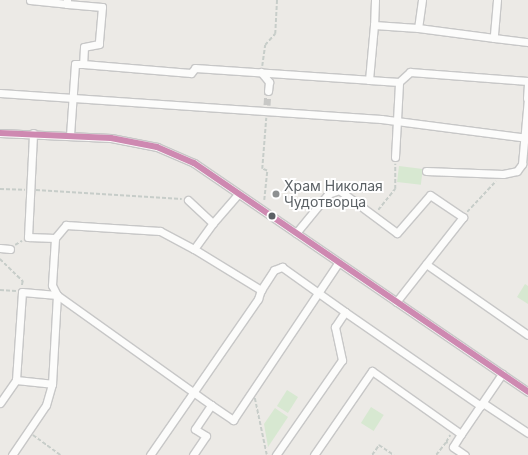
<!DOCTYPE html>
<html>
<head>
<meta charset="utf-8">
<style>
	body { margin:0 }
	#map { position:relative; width:528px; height:455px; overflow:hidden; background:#eceae6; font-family:Inter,sans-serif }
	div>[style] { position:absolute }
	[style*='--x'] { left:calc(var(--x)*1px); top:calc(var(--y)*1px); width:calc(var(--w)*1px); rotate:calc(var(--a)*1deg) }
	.green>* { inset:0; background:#d7e8d1; transform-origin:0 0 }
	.minor-tunnel>* { height:7px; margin-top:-3.5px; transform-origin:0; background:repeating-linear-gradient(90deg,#c8c8c6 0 7px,transparent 0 10.5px) }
	.path>* { height:1.5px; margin-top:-0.75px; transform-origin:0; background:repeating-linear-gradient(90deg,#c7cdc9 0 4px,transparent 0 6px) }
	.roads { filter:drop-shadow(1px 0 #c7c7c7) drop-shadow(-1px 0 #c7c7c7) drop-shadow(0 1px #c7c7c7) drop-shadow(0 -1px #c7c7c7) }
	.minor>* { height:7px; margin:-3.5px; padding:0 3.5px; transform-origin:3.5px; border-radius:3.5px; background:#fcfcfb }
	.bus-1>* { height:6px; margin:-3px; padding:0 3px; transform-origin:3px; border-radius:3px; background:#ce89b1 }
	.dots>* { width:11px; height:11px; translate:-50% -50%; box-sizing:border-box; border:2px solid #fff; border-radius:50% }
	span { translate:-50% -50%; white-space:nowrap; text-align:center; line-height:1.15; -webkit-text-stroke:4px #fff; paint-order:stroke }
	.poi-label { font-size:14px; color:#5b6165 }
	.left { translate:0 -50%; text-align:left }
</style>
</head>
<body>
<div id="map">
	<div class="green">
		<i style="left:399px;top:166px;width:24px;height:16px;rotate:7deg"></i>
		<i style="clip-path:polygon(525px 284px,528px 286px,528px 304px,517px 297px)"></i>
		<i style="left:287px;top:390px;width:13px;height:19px;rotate:32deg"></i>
		<i style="left:371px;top:407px;width:15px;height:19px;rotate:32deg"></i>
		<i style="clip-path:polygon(275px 408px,288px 417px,268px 447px,264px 424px)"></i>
	</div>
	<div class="minor-tunnel">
		<i style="--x:267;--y:105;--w:14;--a:-86"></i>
	</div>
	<div class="path">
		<i style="--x:262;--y:66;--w:21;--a:-82"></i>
		<i style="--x:265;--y:45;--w:15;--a:-48"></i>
		<i style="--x:275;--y:34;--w:34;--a:-87"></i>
		<i style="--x:0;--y:189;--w:25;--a:2"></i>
		<i style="--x:36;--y:190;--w:146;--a:3.5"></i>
		<i style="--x:264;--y:200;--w:29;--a:-84"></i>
		<i style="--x:267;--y:171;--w:5;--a:-158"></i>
		<i style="--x:262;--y:169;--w:51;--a:-85.5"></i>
		<i style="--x:378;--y:210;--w:27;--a:-51"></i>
		<i style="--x:395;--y:189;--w:25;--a:-90"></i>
		<i style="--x:467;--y:212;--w:42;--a:-46.9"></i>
		<i style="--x:15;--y:245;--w:8;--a:-30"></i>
		<i style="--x:0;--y:259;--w:32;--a:44"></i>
		<i style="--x:23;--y:281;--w:5;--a:101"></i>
		<i style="--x:0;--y:290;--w:16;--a:4"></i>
		<i style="--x:255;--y:398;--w:58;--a:78.1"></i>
		<i style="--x:33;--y:435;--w:34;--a:36"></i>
		<i style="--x:446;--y:442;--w:8;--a:-60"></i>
		<i style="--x:372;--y:455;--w:12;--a:-55"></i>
		<i style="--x:379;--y:445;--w:18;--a:34"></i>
		<i style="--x:436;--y:455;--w:16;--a:-52"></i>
		<i style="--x:446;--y:442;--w:2;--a:27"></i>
	</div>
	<div class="roads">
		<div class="minor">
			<i style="--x:30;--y:0;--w:37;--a:6"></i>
			<i style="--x:67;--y:4;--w:4;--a:-90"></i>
			<i style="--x:375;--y:0;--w:25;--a:92"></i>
			<i style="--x:374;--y:25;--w:44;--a:3.9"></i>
			<i style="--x:422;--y:0;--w:28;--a:98"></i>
			<i style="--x:418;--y:28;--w:77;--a:7.5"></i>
			<i style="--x:497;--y:0;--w:38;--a:95"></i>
			<i style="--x:494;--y:38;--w:34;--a:7"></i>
			<i style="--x:67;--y:4;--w:35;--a:5"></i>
			<i style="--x:102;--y:7;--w:37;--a:95"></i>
			<i style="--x:99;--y:44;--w:15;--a:169"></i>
			<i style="--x:84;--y:47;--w:17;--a:93"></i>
			<i style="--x:83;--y:64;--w:8;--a:180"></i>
			<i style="--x:75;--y:64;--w:72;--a:94"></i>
			<i style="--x:374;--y:25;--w:55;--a:95.2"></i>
			<i style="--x:369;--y:80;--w:30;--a:4"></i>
			<i style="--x:399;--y:82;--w:15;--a:-42"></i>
			<i style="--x:410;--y:72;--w:118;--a:4.4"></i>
			<i style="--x:83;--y:64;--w:108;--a:4.8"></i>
			<i style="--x:191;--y:73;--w:6;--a:-51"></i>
			<i style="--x:195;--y:68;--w:174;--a:3.9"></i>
			<i style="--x:261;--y:72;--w:13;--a:51"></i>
			<i style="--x:269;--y:82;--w:9;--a:96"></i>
			<i style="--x:0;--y:93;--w:382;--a:3.9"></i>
			<i style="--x:381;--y:119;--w:148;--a:7.4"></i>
			<i style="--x:527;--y:98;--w:15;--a:-86"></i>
			<i style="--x:0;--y:133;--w:111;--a:2.6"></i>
			<i style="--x:111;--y:138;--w:47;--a:11.1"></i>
			<i style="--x:157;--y:147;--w:40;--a:23.4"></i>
			<i style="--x:194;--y:163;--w:405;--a:34.4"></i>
			<i style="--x:395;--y:157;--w:75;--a:-86.9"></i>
			<i style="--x:426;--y:171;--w:77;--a:2.2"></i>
			<i style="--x:503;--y:174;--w:14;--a:-12"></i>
			<i style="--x:517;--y:171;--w:9;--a:-54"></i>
			<i style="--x:522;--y:164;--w:66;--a:-84.8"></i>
			<i style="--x:188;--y:200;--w:34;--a:43"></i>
			<i style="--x:213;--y:223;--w:38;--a:-49"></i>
			<i style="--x:296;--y:233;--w:50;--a:-50.6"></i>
			<i style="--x:328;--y:194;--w:12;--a:-20"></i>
			<i style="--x:339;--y:190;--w:72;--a:36.6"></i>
			<i style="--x:397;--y:233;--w:50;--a:-49"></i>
			<i style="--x:430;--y:195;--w:40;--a:34"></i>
			<i style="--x:463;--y:217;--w:108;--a:128.2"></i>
			<i style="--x:55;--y:238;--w:17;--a:-50"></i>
			<i style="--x:66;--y:225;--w:94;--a:3.7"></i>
			<i style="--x:160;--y:231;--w:38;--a:28"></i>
			<i style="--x:194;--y:249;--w:32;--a:-54"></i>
			<i style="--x:0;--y:248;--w:10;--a:6"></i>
			<i style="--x:194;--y:249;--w:79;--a:31.5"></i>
			<i style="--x:426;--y:264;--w:124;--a:34.8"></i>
			<i style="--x:345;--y:312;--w:165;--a:34.7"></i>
			<i style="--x:16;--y:380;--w:36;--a:6"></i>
			<i style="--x:0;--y:403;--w:28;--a:-55"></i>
			<i style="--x:16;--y:380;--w:88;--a:-86.1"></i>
			<i style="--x:22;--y:292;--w:35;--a:5"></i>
			<i style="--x:57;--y:295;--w:189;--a:35.5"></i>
			<i style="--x:483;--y:403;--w:54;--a:33.7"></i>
			<i style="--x:461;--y:434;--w:15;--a:122"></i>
			<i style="--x:453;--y:447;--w:14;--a:34"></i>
			<i style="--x:12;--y:455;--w:60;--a:-55.8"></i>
			<i style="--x:46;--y:405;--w:22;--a:-74"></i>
			<i style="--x:52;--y:384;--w:89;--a:-86.8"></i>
			<i style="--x:57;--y:295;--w:11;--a:-117"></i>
			<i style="--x:52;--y:285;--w:47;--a:-86.3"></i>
			<i style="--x:55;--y:238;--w:27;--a:-178"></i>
			<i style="--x:28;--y:237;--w:104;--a:-87.2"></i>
			<i style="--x:150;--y:455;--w:190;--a:-55.3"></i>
			<i style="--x:258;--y:299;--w:9;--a:-72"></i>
			<i style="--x:261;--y:290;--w:24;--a:-57"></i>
			<i style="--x:274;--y:270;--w:9;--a:-21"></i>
			<i style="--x:282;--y:267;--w:77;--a:35.5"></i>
			<i style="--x:345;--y:312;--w:18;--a:124"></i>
			<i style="--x:335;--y:327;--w:34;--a:78"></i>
			<i style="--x:342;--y:360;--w:116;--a:124.8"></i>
			<i style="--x:193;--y:455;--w:23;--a:-56"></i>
			<i style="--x:206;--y:436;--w:13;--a:-148"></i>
			<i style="--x:195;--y:429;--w:29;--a:-56"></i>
			<i style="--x:211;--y:405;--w:27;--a:34"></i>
			<i style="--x:233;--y:420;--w:189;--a:-56.2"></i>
			<i style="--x:314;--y:455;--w:102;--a:-55.4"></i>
			<i style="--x:372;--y:371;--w:109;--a:35.3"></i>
			<i style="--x:461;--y:434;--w:73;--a:-55.7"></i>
		</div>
	</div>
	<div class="bus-1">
		<i style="--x:0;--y:133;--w:111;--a:2.6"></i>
		<i style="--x:111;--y:138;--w:47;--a:11.1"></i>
		<i style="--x:157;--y:147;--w:40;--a:23.4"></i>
		<i style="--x:194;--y:163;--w:405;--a:34.4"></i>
	</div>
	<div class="dots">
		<i style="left:276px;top:194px;background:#8e9192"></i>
		<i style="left:272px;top:216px;background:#5b6165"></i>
	</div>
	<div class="poi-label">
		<span class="left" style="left:284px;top:194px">Храм Николая<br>Чудотворца</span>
	</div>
</div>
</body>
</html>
